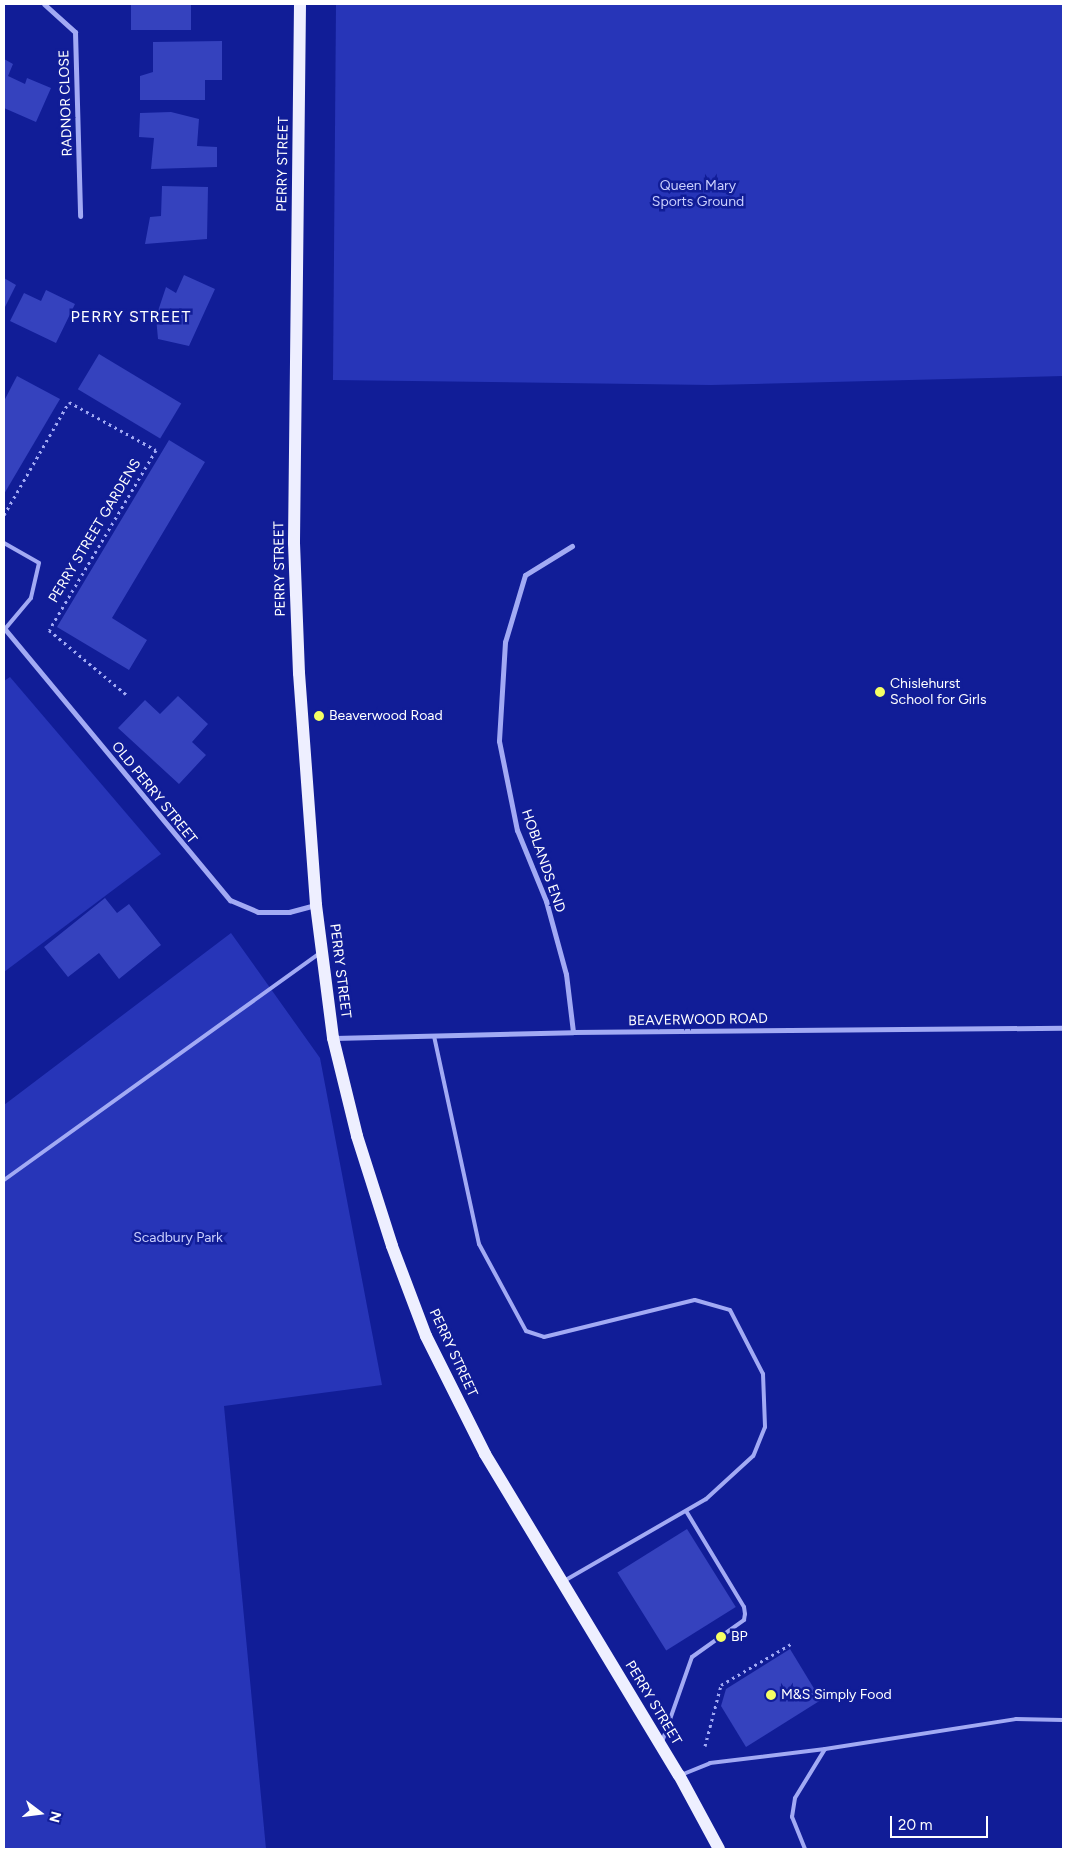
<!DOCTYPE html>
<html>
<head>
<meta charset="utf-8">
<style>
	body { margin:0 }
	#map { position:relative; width:1067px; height:1853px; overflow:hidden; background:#111d97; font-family:Figtree,sans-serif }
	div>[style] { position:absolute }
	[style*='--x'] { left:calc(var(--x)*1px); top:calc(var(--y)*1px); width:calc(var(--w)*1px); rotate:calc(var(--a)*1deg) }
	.green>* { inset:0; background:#2735b8 }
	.building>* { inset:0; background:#3542be; transform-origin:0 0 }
	.path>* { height:3px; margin-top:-1.5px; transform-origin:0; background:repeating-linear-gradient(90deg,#a2aaf4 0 2.5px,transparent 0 6.5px) }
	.lane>* { height:4px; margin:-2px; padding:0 2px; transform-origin:2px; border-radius:2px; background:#a2aaf4 }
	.street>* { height:5px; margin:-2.5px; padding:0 2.5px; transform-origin:2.5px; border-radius:2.5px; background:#a2aaf4 }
	.primary>* { height:12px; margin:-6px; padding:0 6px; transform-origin:6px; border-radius:6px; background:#eeefff }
	.dots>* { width:14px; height:14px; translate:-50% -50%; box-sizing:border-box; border:2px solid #111d97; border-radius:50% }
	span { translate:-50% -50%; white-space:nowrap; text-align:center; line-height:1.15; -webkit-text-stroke:5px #111d97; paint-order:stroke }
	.street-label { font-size:14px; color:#fff }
	.park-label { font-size:14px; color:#cacffe }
	.poi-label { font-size:14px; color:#fff }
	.left { translate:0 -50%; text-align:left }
	.quarter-label { font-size:16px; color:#fff; letter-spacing:1px }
	.frame { position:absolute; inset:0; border:5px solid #fff; pointer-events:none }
	.north { position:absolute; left:15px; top:1788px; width:50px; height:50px; -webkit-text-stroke:4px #111d97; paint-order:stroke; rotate:105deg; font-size:14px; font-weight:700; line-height:20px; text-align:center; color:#fff }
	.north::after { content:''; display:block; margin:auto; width:18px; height:22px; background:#fff; clip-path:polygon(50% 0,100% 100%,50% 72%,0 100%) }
	.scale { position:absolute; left:890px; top:1816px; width:98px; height:22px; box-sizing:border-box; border:2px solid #fff; border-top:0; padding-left:6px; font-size:15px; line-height:18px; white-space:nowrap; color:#fff; -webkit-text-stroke:4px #111d97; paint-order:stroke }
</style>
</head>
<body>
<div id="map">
	<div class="green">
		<i style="clip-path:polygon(336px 4px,1063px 4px,1063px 376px,711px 385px,333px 380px)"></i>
		<i style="clip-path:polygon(10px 677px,161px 854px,4px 972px,4px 681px)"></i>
		<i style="clip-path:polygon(231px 933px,320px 1058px,382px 1385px,224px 1406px,266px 1849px,4px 1849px,4px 1105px)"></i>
	</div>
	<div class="building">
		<i style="left:131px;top:4px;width:60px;height:26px"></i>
		<i style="clip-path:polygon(222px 41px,222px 80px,205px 80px,205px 100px,140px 100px,140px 76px,153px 72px,153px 42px)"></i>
		<i style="clip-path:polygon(4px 59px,13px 64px,8px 76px,25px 84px,27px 78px,51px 88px,36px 122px,4px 108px)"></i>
		<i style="clip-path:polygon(171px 112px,199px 119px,197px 146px,217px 147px,217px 167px,151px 169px,154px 138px,139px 137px,140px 113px)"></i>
		<i style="clip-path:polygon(162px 186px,208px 187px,207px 239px,145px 244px,150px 217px,161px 216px)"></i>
		<i style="clip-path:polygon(184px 275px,215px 289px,189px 346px,158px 339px,156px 317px,166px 287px,176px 293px)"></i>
		<i style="clip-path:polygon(4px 278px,16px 285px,4px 309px)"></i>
		<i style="clip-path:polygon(46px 290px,75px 304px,56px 343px,10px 321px,24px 293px,41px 301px)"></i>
		<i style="left:99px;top:354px;width:96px;height:41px;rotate:31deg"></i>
		<i style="clip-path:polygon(17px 376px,60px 399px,4px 494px,4px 401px)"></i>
		<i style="clip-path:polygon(169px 440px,205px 462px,112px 618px,147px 640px,129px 670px,57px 627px)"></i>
		<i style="clip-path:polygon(178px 696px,208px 724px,192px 742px,206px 755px,179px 784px,118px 728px,145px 700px,160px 714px)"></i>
		<i style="clip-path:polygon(105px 898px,117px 913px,129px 904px,161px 945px,119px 979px,99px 953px,68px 977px,44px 947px)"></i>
		<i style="left:687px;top:1529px;width:92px;height:82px;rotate:58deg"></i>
		<i style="clip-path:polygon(790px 1649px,821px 1700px,746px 1747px,721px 1706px,726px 1689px)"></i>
	</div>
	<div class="path">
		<i style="--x:4;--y:515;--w:130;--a:-60.1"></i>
		<i style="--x:69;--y:402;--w:99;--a:28.9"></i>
		<i style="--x:156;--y:450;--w:209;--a:120.7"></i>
		<i style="--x:49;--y:630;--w:102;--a:39.8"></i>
		<i style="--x:705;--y:1746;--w:63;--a:-75.3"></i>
		<i style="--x:721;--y:1685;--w:81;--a:-30.4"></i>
	</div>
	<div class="lane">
		<i style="--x:4;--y:543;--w:40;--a:29.7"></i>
		<i style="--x:39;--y:563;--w:36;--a:103"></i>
		<i style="--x:31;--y:598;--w:40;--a:130"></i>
		<i style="--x:434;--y:1036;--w:213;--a:77.8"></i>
		<i style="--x:479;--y:1244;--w:99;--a:61.6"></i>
		<i style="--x:526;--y:1331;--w:19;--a:18"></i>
		<i style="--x:544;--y:1337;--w:155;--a:-13.8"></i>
		<i style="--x:695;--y:1300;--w:36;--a:16"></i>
		<i style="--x:730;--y:1310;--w:72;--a:62.7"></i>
		<i style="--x:763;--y:1374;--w:53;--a:87.8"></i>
		<i style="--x:765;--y:1427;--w:31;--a:112"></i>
		<i style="--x:753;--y:1456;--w:64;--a:137.5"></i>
		<i style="--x:706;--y:1499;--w:164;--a:150"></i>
		<i style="--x:4;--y:1180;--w:388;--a:-35.7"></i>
		<i style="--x:662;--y:1742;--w:90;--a:-70.6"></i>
		<i style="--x:692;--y:1657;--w:64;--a:-35.4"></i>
		<i style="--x:744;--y:1620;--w:6;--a:-81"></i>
		<i style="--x:745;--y:1614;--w:7;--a:-98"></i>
		<i style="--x:744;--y:1607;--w:112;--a:-121.1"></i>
		<i style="--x:681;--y:1775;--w:31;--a:-22"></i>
		<i style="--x:710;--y:1763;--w:116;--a:-6.9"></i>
		<i style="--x:825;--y:1749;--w:193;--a:-8.9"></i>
		<i style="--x:1016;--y:1719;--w:47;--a:1.2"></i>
		<i style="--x:805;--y:1849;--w:35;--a:-112"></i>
		<i style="--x:792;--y:1817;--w:19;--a:-81"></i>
		<i style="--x:795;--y:1798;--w:57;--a:-58.5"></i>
	</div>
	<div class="street">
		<i style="--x:44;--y:4;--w:42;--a:42.1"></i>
		<i style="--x:75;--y:32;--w:184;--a:88.4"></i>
		<i style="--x:572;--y:546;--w:55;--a:148.3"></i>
		<i style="--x:525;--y:575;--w:70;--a:106.6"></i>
		<i style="--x:505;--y:642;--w:99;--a:93.5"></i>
		<i style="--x:499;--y:741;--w:91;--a:78.6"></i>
		<i style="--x:517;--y:830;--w:77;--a:67.8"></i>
		<i style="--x:546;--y:901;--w:76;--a:74.7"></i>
		<i style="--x:566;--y:974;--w:58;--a:83.1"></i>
		<i style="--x:4;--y:628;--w:354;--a:50.3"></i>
		<i style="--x:230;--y:900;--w:30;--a:23"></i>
		<i style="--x:258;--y:912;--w:31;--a:0"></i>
		<i style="--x:289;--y:912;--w:28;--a:-15"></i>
		<i style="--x:334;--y:1038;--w:239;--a:-1.4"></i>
		<i style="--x:573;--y:1032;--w:490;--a:-0.5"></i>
	</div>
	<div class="primary">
		<i style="--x:300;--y:4;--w:539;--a:90.64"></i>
		<i style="--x:294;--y:543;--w:130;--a:87.8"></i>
		<i style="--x:299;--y:673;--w:233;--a:85.8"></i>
		<i style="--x:316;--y:905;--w:134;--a:82.7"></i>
		<i style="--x:333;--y:1038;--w:101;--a:76.2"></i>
		<i style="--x:357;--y:1136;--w:115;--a:72.3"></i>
		<i style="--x:392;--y:1246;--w:96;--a:69.3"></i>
		<i style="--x:426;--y:1336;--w:132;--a:63.4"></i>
		<i style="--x:485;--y:1454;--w:375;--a:58.9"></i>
		<i style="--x:679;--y:1775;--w:84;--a:61.6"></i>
	</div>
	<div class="dots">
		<i style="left:880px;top:692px;background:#f6ff64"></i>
		<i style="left:319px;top:716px;background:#f6ff64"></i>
		<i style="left:721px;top:1637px;background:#f6ff64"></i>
		<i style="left:771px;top:1695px;background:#f6ff64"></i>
	</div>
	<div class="street-label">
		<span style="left:66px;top:103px;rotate:-92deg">RADNOR CLOSE</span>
		<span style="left:283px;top:164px;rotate:-89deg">PERRY STREET</span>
		<span style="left:95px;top:531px;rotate:-59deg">PERRY STREET GARDENS</span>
		<span style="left:280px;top:569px;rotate:-91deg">PERRY STREET</span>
		<span style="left:154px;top:793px;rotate:51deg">OLD PERRY STREET</span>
		<span style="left:543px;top:861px;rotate:71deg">HOBLANDS END</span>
		<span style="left:340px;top:971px;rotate:83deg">PERRY STREET</span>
		<span style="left:698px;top:1020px;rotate:-1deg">BEAVERWOOD ROAD</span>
		<span style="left:453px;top:1353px;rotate:65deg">PERRY STREET</span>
		<span style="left:653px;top:1703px;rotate:59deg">PERRY STREET</span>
	</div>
	<div class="park-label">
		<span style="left:698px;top:194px">Queen Mary<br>Sports Ground</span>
		<span style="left:178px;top:1238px">Scadbury Park</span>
	</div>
	<div class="poi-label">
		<span class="left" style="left:890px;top:692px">Chislehurst<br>School for Girls</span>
		<span class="left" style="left:329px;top:716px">Beaverwood Road</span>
		<span class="left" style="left:731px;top:1637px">BP</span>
		<span class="left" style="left:781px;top:1695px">M&amp;S Simply Food</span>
	</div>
	<div class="quarter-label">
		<span style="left:131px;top:317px">PERRY STREET</span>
	</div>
	<div class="frame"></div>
	<div class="north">N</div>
	<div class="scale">20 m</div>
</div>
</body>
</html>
